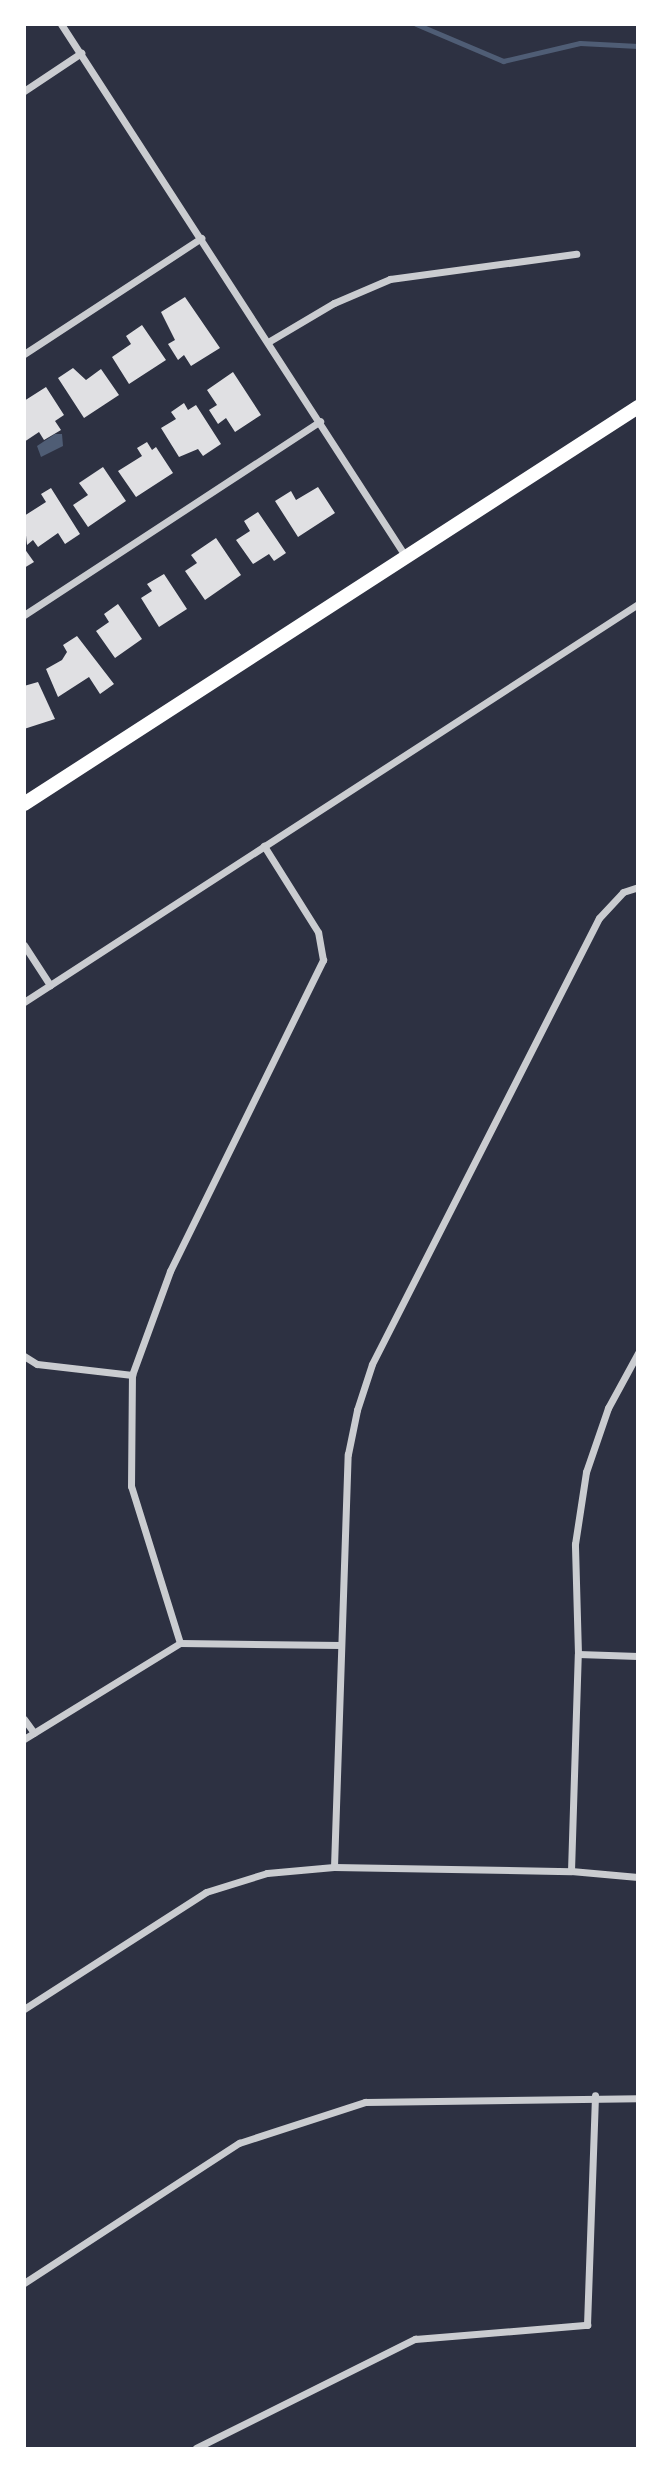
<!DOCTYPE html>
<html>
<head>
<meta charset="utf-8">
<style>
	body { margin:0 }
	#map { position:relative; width:662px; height:2473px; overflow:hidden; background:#2d3142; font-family:Rubik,sans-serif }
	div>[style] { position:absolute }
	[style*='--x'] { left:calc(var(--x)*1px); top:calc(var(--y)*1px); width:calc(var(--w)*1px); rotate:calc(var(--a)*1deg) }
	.water>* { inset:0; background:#4f5d75 }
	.stream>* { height:5px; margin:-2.5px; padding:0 2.5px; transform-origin:2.5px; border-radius:2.5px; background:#4f5d75 }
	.building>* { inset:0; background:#e0e0e3 }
	.minor>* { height:7px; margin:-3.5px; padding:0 3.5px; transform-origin:3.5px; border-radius:3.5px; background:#caccd0 }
	.primary>* { height:14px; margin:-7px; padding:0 7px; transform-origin:7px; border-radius:7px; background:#fff }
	span { translate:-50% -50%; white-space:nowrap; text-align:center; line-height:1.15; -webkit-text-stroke:7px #fff; paint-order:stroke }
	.frame { position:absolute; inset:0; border:26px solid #fff; pointer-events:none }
</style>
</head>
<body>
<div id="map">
	<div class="water">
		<i style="clip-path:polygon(55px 434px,62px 434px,63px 446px,41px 457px,37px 446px)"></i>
	</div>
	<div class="stream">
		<i style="--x:416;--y:24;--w:95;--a:23"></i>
		<i style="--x:503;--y:61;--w:79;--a:-13.2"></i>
		<i style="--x:580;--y:43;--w:58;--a:3"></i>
	</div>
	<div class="building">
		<i style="clip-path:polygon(185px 297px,220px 348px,191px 366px,184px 355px,178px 360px,168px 344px,175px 340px,161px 312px)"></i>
		<i style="clip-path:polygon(142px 325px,166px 360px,129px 384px,112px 357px,131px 344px,126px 336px)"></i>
		<i style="clip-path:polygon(73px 368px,86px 380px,101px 369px,119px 395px,84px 418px,58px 378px)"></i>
		<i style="clip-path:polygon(233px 372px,261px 415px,235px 432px,226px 418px,218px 424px,209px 410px,217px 405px,207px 390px)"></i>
		<i style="clip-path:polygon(46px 387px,64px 415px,55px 421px,61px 430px,44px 440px,39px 432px,24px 442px,24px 401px)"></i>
		<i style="clip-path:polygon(184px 403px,188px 410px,196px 405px,221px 444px,203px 456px,198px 449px,179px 457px,161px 428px,176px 419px,171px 412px)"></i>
		<i style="clip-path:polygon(147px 442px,152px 450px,156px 447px,173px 473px,136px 497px,118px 471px,142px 456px,137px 448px)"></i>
		<i style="clip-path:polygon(103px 467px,126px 501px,88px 527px,73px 505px,88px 495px,79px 483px)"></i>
		<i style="clip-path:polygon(318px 487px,335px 513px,298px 537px,275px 501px,291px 491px,296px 500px)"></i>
		<i style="clip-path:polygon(51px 488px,80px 534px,65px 544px,58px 533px,38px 547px,33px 540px,27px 545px,24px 516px,46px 502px,41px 494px)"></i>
		<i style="clip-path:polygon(258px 512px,286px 553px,274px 561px,269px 554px,253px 564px,236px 540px,250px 531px,244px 521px)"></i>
		<i style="clip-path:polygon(216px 538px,241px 575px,205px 600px,185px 571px,197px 563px,191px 555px)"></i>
		<i style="clip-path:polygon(24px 548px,34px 562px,24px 568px)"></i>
		<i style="clip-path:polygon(164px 574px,187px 609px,159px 627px,141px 598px,152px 591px,147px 584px)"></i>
		<i style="clip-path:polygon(118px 604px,142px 639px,115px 658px,96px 631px,109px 622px,104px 614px)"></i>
		<i style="clip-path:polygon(77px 636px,114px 684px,100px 694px,89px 677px,58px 697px,46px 669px,62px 660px,67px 652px,63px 645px)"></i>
		<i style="clip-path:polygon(38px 682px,55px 719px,24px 729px,24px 686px)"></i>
	</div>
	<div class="minor">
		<i style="--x:61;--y:24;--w:635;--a:57.09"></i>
		<i style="--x:24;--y:91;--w:69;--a:-33.7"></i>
		<i style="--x:268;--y:342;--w:77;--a:-30.6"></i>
		<i style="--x:334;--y:303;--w:61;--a:-23.2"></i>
		<i style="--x:390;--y:279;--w:188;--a:-7.7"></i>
		<i style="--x:24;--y:354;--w:212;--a:-33.2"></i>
		<i style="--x:24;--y:615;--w:354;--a:-33.2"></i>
		<i style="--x:24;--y:945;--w:48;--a:57"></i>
		<i style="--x:24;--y:1002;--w:732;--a:-32.95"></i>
		<i style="--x:24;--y:1356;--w:15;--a:32"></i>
		<i style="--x:37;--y:1364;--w:96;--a:6.6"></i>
		<i style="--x:180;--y:1643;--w:164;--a:-107.3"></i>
		<i style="--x:131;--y:1486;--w:111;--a:-89.5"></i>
		<i style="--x:132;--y:1375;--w:111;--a:-69.9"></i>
		<i style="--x:170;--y:1271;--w:347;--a:-63.8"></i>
		<i style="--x:323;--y:960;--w:28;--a:-100"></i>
		<i style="--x:318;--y:932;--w:102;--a:-122.1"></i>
		<i style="--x:578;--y:1654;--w:60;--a:1.9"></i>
		<i style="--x:24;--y:1719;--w:17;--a:54"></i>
		<i style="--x:24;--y:1739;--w:183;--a:-31.6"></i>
		<i style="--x:180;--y:1643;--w:161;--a:0.7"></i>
		<i style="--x:334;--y:1867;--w:413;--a:-88.1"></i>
		<i style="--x:348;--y:1454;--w:45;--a:-78.4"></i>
		<i style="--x:357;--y:1410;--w:48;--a:-71.9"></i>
		<i style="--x:372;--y:1364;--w:500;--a:-63.03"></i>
		<i style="--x:599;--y:918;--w:35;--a:-47"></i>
		<i style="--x:623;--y:892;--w:16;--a:-18"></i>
		<i style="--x:571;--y:1871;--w:217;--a:-88.2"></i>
		<i style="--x:578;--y:1654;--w:110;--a:-91.6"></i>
		<i style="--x:575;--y:1544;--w:73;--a:-81.3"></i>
		<i style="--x:586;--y:1472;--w:68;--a:-71"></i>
		<i style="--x:608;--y:1408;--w:63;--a:-61.4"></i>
		<i style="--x:24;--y:2009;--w:216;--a:-32.7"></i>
		<i style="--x:206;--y:1892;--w:64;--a:-17.3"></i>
		<i style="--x:267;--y:1873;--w:67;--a:-5.1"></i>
		<i style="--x:334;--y:1867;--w:237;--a:1"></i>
		<i style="--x:571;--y:1871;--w:67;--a:5.1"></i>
		<i style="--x:24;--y:2283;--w:257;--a:-33.1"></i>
		<i style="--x:239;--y:2143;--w:133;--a:-18"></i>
		<i style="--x:365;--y:2102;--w:273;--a:-0.8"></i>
		<i style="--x:196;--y:2448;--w:245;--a:-26.5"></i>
		<i style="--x:415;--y:2339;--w:173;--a:-4.7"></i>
		<i style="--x:587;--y:2325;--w:230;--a:-88"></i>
	</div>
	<div class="primary">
		<i style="--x:24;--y:804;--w:731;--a:-32.89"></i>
	</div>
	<div class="frame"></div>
</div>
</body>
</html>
